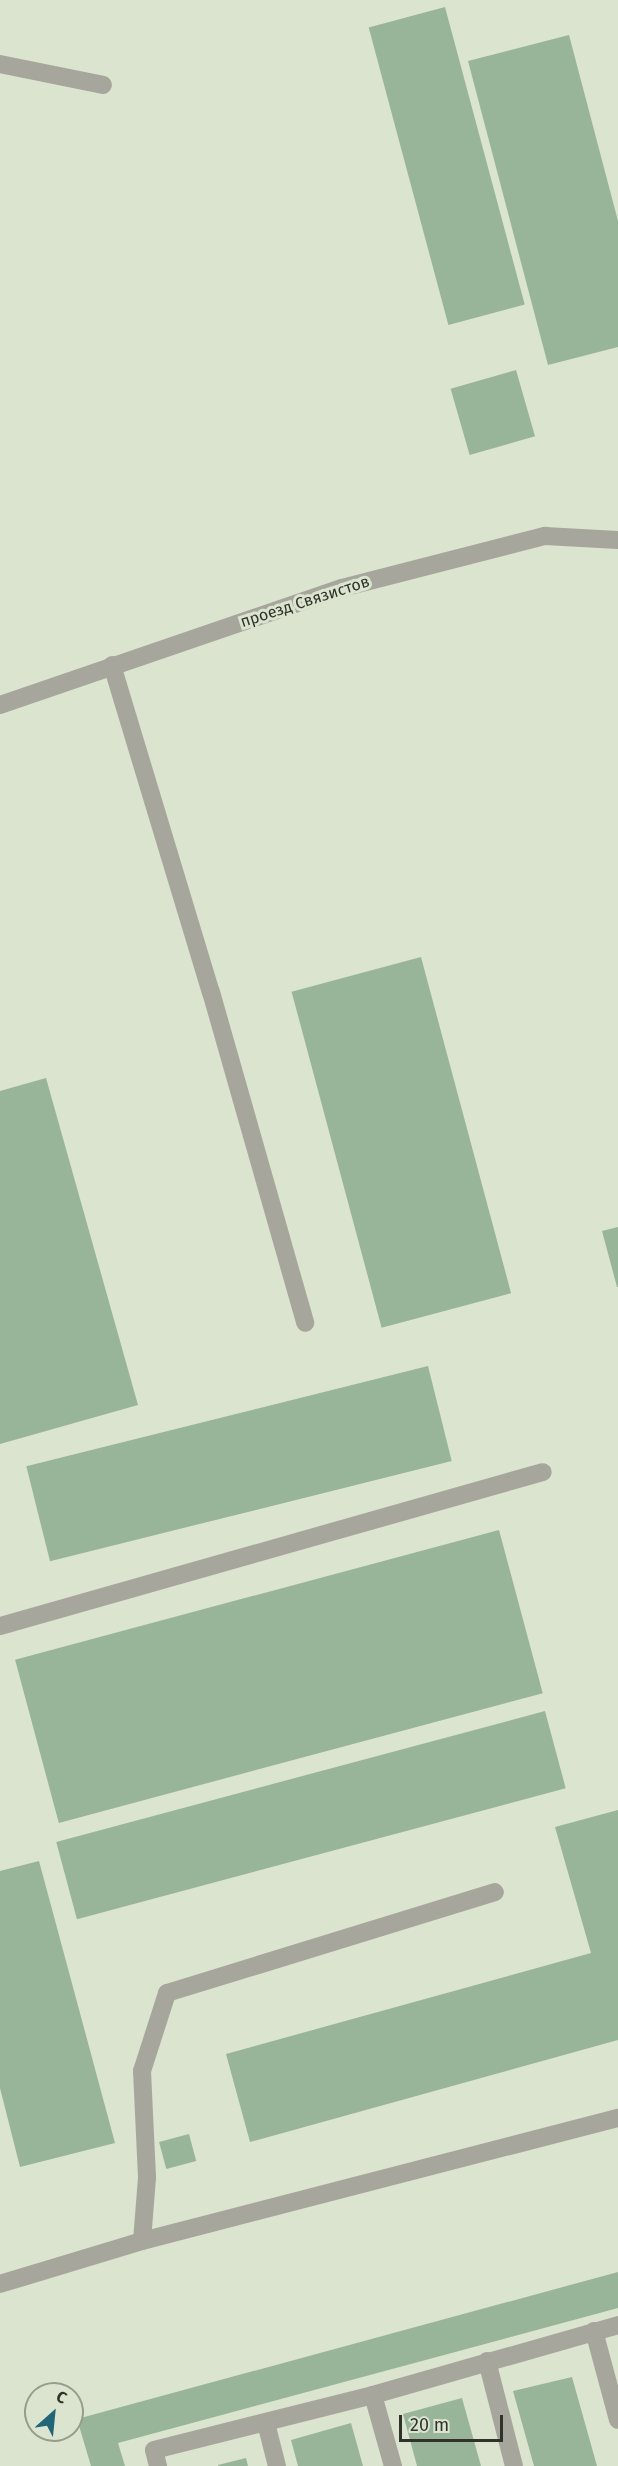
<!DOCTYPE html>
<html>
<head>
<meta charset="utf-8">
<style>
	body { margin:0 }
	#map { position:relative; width:618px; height:2466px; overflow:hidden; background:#dbe4cf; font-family:"Fira Sans",sans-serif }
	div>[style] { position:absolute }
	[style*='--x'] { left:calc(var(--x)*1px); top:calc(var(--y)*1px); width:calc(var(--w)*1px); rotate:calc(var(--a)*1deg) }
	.building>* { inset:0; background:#98b599; transform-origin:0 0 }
	.lane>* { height:18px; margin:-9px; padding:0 9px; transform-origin:9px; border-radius:9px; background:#a6a69c }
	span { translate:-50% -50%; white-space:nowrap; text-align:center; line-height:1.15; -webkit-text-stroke:6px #dbe4cf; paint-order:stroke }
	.street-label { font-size:16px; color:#2f332b }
	.north { position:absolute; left:24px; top:2382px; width:60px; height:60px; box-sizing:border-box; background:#dbe4cf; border:2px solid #969d8d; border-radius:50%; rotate:27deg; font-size:16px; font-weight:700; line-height:24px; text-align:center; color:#2f332b }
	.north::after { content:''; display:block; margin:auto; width:21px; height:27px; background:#236578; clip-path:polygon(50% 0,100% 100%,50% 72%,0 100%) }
	.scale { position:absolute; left:399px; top:2415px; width:104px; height:27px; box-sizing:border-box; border:3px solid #2f332b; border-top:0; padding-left:8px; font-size:18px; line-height:21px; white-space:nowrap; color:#2f332b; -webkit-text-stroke:4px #dbe4cf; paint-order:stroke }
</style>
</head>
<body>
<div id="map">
	<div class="building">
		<i style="left:445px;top:7px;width:308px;height:79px;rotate:75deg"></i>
		<i style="clip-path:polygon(569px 35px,618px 221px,618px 347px,548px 365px,468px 61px)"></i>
		<i style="left:516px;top:370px;width:69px;height:68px;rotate:74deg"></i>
		<i style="left:421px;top:957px;width:348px;height:134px;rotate:75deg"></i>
		<i style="clip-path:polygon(46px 1078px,138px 1405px,0 1444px,0 1091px)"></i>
		<i style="clip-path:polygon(618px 1227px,618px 1287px,617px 1287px,602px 1231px)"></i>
		<i style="left:428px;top:1366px;width:98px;height:414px;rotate:76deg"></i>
		<i style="left:499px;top:1530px;width:169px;height:501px;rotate:75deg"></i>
		<i style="left:545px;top:1711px;width:80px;height:506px;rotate:75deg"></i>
		<i style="clip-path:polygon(618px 1810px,618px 2040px,250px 2142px,226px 2054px,591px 1953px,555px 1827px)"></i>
		<i style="clip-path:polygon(39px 1861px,115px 2143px,20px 2167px,0 2088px,0 1871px)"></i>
		<i style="left:189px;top:2134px;width:28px;height:31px;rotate:75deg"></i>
		<i style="clip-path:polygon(618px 2272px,618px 2308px,118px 2443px,125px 2466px,91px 2466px,77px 2419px)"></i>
		<i style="clip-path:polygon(572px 2377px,597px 2466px,534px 2466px,513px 2391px)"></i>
		<i style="clip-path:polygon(462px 2398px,481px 2466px,417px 2466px,403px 2414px)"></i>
		<i style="clip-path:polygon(351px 2423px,363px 2466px,298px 2466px,291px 2440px)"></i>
		<i style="clip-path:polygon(246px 2458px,248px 2466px,218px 2466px,218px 2465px)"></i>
	</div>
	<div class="lane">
		<i style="--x:0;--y:64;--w:105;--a:11.5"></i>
		<i style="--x:112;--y:665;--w:342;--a:73.2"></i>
		<i style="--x:211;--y:992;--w:344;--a:74.1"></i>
		<i style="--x:0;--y:705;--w:361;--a:-18.9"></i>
		<i style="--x:342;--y:588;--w:210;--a:-14.4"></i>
		<i style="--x:545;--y:536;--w:73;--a:3.1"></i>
		<i style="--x:0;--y:1626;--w:564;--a:-15.83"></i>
		<i style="--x:142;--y:2241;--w:64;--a:-85.5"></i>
		<i style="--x:147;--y:2177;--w:106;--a:-92.7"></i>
		<i style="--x:142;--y:2071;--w:82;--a:-72.2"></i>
		<i style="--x:167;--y:1993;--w:343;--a:-17.1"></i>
		<i style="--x:0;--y:2284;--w:148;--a:-16.8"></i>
		<i style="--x:142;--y:2241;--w:492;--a:-14.5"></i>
		<i style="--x:594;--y:2331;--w:92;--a:74.9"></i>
		<i style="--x:487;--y:2361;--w:108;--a:75.6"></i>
		<i style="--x:373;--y:2395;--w:74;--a:74.3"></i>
		<i style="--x:266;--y:2423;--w:44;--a:75.7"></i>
		<i style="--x:158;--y:2466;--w:16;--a:-104"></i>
		<i style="--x:154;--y:2450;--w:226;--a:-14.1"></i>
		<i style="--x:373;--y:2395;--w:255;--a:-15.9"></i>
	</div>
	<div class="street-label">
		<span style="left:305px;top:602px;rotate:-18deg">проезд Связистов</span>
	</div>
	<div class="north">С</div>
	<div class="scale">20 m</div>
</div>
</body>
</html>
